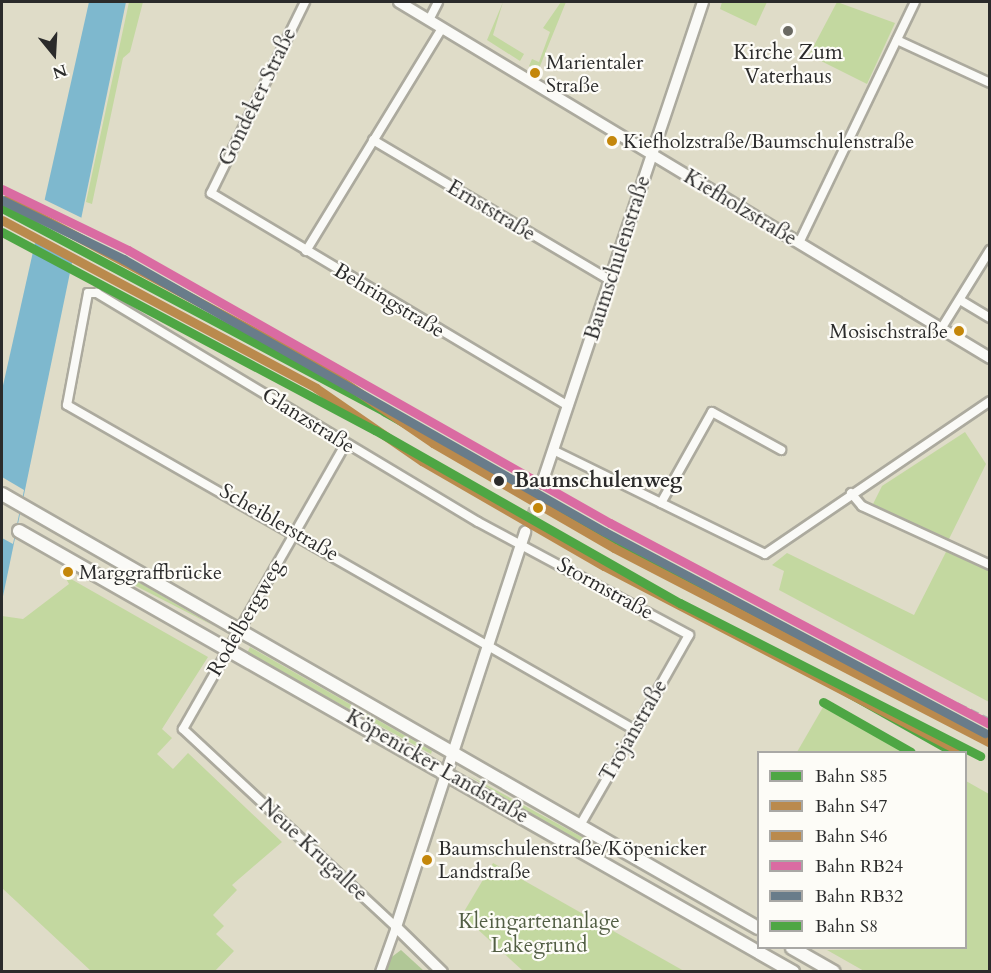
<!DOCTYPE html>
<html>
<head>
<meta charset="utf-8">
<style>
	body { margin:0 }
	#map { position:relative; width:991px; height:973px; overflow:hidden; background:#dfdcc8; font-family:Cardo,serif }
	div>[style] { position:absolute }
	[style*='--x'] { left:calc(var(--x)*1px); top:calc(var(--y)*1px); width:calc(var(--w)*1px); rotate:calc(var(--a)*1deg) }
	.green>* { inset:0; background:#c3d8a0 }
	.forest>* { inset:0; background:#b0c796 }
	.water>* { inset:0; background:#7eb8ce }
	.pier>* { inset:0; background:#dfdcc8 }
	.secondary-tunnel>* { height:10px; margin-top:-5px; transform-origin:0; background:repeating-linear-gradient(90deg,#bbb9a9 0 10px,transparent 0 15px) }
	.roads { filter:drop-shadow(2px 0 #acaa9e) drop-shadow(-2px 0 #acaa9e) drop-shadow(0 2px #acaa9e) drop-shadow(0 -2px #acaa9e) }
	.street>* { height:8px; margin:-4px; padding:0 4px; transform-origin:4px; border-radius:4px; background:#fafaf7 }
	.secondary>* { height:10px; margin:-5px; padding:0 5px; transform-origin:5px; border-radius:5px; background:#fafaf7 }
	.primary>* { height:12px; margin:-6px; padding:0 6px; transform-origin:6px; border-radius:6px; background:#fafaf7 }
	.rail>* { height:3px; margin-top:-1.5px; transform-origin:0; background:repeating-linear-gradient(90deg,#b2b2ae 0 9px,transparent 0 13.5px) }
	.rail-1>* { height:9px; margin:-4.5px; padding:0 4.5px; transform-origin:4.5px; border-radius:4.5px; background:#4ea644 }
	.rail-2>* { height:9px; margin:-4.5px; padding:0 4.5px; transform-origin:4.5px; border-radius:4.5px; background:#ba8a4d }
	.rail-3>* { height:9px; margin:-4.5px; padding:0 4.5px; transform-origin:4.5px; border-radius:4.5px; background:#ba8a4d }
	.rail-4>* { height:9px; margin:-4.5px; padding:0 4.5px; transform-origin:4.5px; border-radius:4.5px; background:#da6ba2 }
	.rail-5>* { height:9px; margin:-4.5px; padding:0 4.5px; transform-origin:4.5px; border-radius:4.5px; background:#697c8a }
	.rail-6>* { height:9px; margin:-4.5px; padding:0 4.5px; transform-origin:4.5px; border-radius:4.5px; background:#4ea644 }
	.dots>* { width:16px; height:16px; translate:-50% -50%; box-sizing:border-box; border:3px solid #fdfcf7; border-radius:50% }
	span { translate:-50% -50%; white-space:nowrap; text-align:center; line-height:1.15; -webkit-text-stroke:4.5px #fdfcf7; paint-order:stroke }
	.bus-label { font-size:20px; color:#2b2b2b }
	.left { translate:0 -50%; text-align:left }
	.right { translate:-100% -50%; text-align:right }
	.poi-label { font-size:21px; color:#2b2b2b }
	.street-label { font-size:21px; color:#2b2b2b }
	.stop-label { font-size:21px; color:#2b2b2b; font-weight:700 }
	.park-label { font-size:21px; color:#525e44 }
	.frame { position:absolute; inset:0; border:3px solid #2b2b2b; pointer-events:none }
	.legend { position:absolute; left:757px; top:751px; width:210px; height:198px; box-sizing:border-box; background:#fdfcf7; border:2px solid #a9a8a5; margin:0; padding:8px 10px; list-style:none; font-size:18px; color:#2b2b2b }
	.legend li { display:flex; align-items:center; gap:12px; height:30px }
	.legend b { width:30px; border:2px solid #a9a8a5 }
	.north { position:absolute; left:24px; top:24px; width:60px; height:60px; -webkit-text-stroke:4px #fdfcf7; paint-order:stroke; rotate:162deg; font-size:16px; font-weight:700; line-height:24px; text-align:center; color:#2b2b2b }
	.north::after { content:''; display:block; margin:auto; width:21px; height:27px; background:#2b2b2b; clip-path:polygon(50% 0,100% 100%,50% 72%,0 100%) }
</style>
</head>
<body>
<div id="map">
	<div class="green">
		<i style="clip-path:polygon(129px 2px,143px 2px,130px 52px,123px 58px,92px 204px,86px 202px)"></i>
		<i style="clip-path:polygon(503px 2px,493px 35px,524px 54px,520px 61px,487px 40px)"></i>
		<i style="clip-path:polygon(561px 2px,566px 2px,538px 71px,529px 66px,532px 59px,539px 62px,550px 32px,543px 28px)"></i>
		<i style="clip-path:polygon(722px 2px,767px 2px,756px 26px,720px 9px)"></i>
		<i style="clip-path:polygon(837px 2px,895px 23px,867px 84px,809px 55px)"></i>
		<i style="clip-path:polygon(965px 432px,986px 464px,948px 541px,873px 504px,882px 486px)"></i>
		<i style="clip-path:polygon(948px 548px,989px 570px,989px 702px,779px 590px,784px 571px,772px 565px,787px 553px,914px 615px)"></i>
		<i style="clip-path:polygon(64px 575px,208px 657px,162px 729px,172px 738px,157px 754px,173px 769px,188px 753px,282px 842px,232px 885px,237px 890px,213px 915px,224px 926px,216px 934px,234px 951px,215px 971px,91px 971px,2px 888px,2px 616px,23px 619px,69px 584px)"></i>
		<i style="clip-path:polygon(135px 580px,214px 626px,132px 584px)"></i>
		<i style="clip-path:polygon(250px 647px,432px 751px,431px 754px,247px 653px)"></i>
		<i style="clip-path:polygon(826px 702px,916px 752px,797px 752px)"></i>
		<i style="clip-path:polygon(468px 775px,582px 837px,596px 850px,578px 844px)"></i>
		<i style="clip-path:polygon(966px 781px,989px 794px,989px 971px,864px 971px,827px 950px,966px 948px)"></i>
		<i style="clip-path:polygon(493px 863px,684px 971px,523px 971px,462px 915px)"></i>
	</div>
	<div class="forest">
		<i style="clip-path:polygon(401px 950px,424px 971px,385px 971px,389px 959px)"></i>
	</div>
	<div class="water">
		<i style="clip-path:polygon(89px 2px,126px 2px,2px 601px,2px 390px)"></i>
	</div>
	<div class="pier">
		<i style="clip-path:polygon(41px 198px,82px 218px,73px 258px,33px 236px)"></i>
		<i style="clip-path:polygon(2px 477px,24px 490px,13px 544px,2px 538px)"></i>
	</div>
	<div class="secondary-tunnel">
		<i style="--x:525;--y:532;--w:55;--a:-70.9"></i>
	</div>
	<div class="roads">
		<div class="street">
			<i style="--x:305;--y:2;--w:213;--a:116.2"></i>
			<i style="--x:211;--y:193;--w:416;--a:30.8"></i>
			<i style="--x:429;--y:20;--w:20;--a:-63"></i>
			<i style="--x:897;--y:40;--w:102;--a:24.8"></i>
			<i style="--x:373;--y:140;--w:275;--a:30.6"></i>
			<i style="--x:799;--y:243;--w:267;--a:-64.3"></i>
			<i style="--x:306;--y:251;--w:261;--a:-58.6"></i>
			<i style="--x:960;--y:300;--w:35;--a:31"></i>
			<i style="--x:941;--y:329;--w:93;--a:-58.2"></i>
			<i style="--x:345;--y:445;--w:327;--a:119.7"></i>
			<i style="--x:183;--y:729;--w:291;--a:42.9"></i>
			<i style="--x:396;--y:927;--w:48;--a:109.6"></i>
			<i style="--x:553;--y:450;--w:236;--a:26.1"></i>
			<i style="--x:765;--y:554;--w:272;--a:-34.2"></i>
			<i style="--x:851;--y:493;--w:17;--a:50"></i>
			<i style="--x:862;--y:506;--w:141;--a:24.7"></i>
			<i style="--x:661;--y:503;--w:104;--a:-60.7"></i>
			<i style="--x:712;--y:412;--w:79;--a:28.8"></i>
			<i style="--x:579;--y:827;--w:112;--a:-60"></i>
			<i style="--x:635;--y:730;--w:109;--a:-60.4"></i>
			<i style="--x:689;--y:635;--w:239;--a:-151.8"></i>
			<i style="--x:478;--y:522;--w:445;--a:-149"></i>
			<i style="--x:97;--y:293;--w:9;--a:180"></i>
			<i style="--x:88;--y:293;--w:114;--a:100.6"></i>
			<i style="--x:67;--y:405;--w:654;--a:29.78"></i>
		</div>
		<div class="secondary">
			<i style="--x:399;--y:2;--w:690;--a:31.06"></i>
			<i style="--x:543;--y:480;--w:504;--a:-71.49"></i>
			<i style="--x:442;--y:972;--w:64;--a:-135.6"></i>
			<i style="--x:396;--y:927;--w:416;--a:-71.9"></i>
		</div>
		<div class="primary">
			<i style="--x:2;--y:494;--w:872;--a:29.86"></i>
			<i style="--x:19;--y:531;--w:891;--a:29.67"></i>
			<i style="--x:792;--y:948;--w:48;--a:29.7"></i>
		</div>
	</div>
	<div class="rail">
		<i style="--x:897;--y:674;--w:103;--a:25.8"></i>
	</div>
	<div class="rail-1">
		<i style="--x:2;--y:208;--w:434;--a:28"></i>
		<i style="--x:385;--y:412;--w:350;--a:29.4"></i>
		<i style="--x:690;--y:584;--w:337;--a:27"></i>
		<i style="--x:833;--y:684;--w:138;--a:29.5"></i>
	</div>
	<div class="rail-2">
		<i style="--x:2;--y:220;--w:356;--a:28.1"></i>
		<i style="--x:316;--y:388;--w:129;--a:34.6"></i>
		<i style="--x:422;--y:461;--w:210;--a:30"></i>
		<i style="--x:604;--y:566;--w:403;--a:27.5"></i>
	</div>
	<div class="rail-3">
		<i style="--x:7;--y:199;--w:362;--a:28.2"></i>
		<i style="--x:326;--y:370;--w:130;--a:34.3"></i>
		<i style="--x:433;--y:443;--w:209;--a:30.1"></i>
		<i style="--x:614;--y:548;--w:424;--a:27.4"></i>
	</div>
	<div class="rail-4">
		<i style="--x:2;--y:189;--w:140;--a:25.8"></i>
		<i style="--x:128;--y:250;--w:554;--a:29.53"></i>
		<i style="--x:610;--y:523;--w:430;--a:27.9"></i>
	</div>
	<div class="rail-5">
		<i style="--x:2;--y:200;--w:135;--a:26"></i>
		<i style="--x:123;--y:259;--w:554;--a:29.53"></i>
		<i style="--x:605;--y:532;--w:430;--a:27.9"></i>
	</div>
	<div class="rail-6">
		<i style="--x:2;--y:232;--w:422;--a:28"></i>
		<i style="--x:375;--y:430;--w:351;--a:29.6"></i>
		<i style="--x:680;--y:603;--w:337;--a:27"></i>
		<i style="--x:823;--y:702;--w:101;--a:29.6"></i>
	</div>
	<div class="dots">
		<i style="left:788px;top:31px;background:#6a6962"></i>
		<i style="left:535px;top:73px;background:#c4870b"></i>
		<i style="left:612px;top:141px;background:#c4870b"></i>
		<i style="left:959px;top:331px;background:#c4870b"></i>
		<i style="left:499px;top:481px;background:#2b2b2b"></i>
		<i style="left:538px;top:508px;background:#c4870b"></i>
		<i style="left:68px;top:572px;background:#c4870b"></i>
		<i style="left:427px;top:860px;background:#c4870b"></i>
	</div>
	<div class="bus-label">
		<span class="left" style="left:546px;top:74px">Marientaler<br>Straße</span>
		<span class="left" style="left:623px;top:141px">Kiefholzstraße/Baumschulenstraße</span>
		<span class="right" style="left:948px;top:331px">Mosischstraße</span>
		<span class="left" style="left:79px;top:572px">Marggraffbrücke</span>
		<span class="left" style="left:438px;top:860px">Baumschulenstraße/Köpenicker<br>Landstraße</span>
	</div>
	<div class="poi-label">
		<span style="left:788px;top:65px">Kirche Zum<br>Vaterhaus</span>
	</div>
	<div class="street-label">
		<span style="left:258px;top:97px;rotate:-64deg">Gondeker Straße</span>
		<span style="left:740px;top:208px;rotate:31deg">Kiefholzstraße</span>
		<span style="left:491px;top:211px;rotate:31deg">Ernststraße</span>
		<span style="left:618px;top:258px;rotate:-72deg">Baumschulenstraße</span>
		<span style="left:389px;top:301px;rotate:31deg">Behringstraße</span>
		<span style="left:308px;top:421px;rotate:32deg">Glanzstraße</span>
		<span style="left:279px;top:523px;rotate:30deg">Scheiblerstraße</span>
		<span style="left:605px;top:589px;rotate:29deg">Stormstraße</span>
		<span style="left:246px;top:618px;rotate:-60deg">Rodelbergweg</span>
		<span style="left:634px;top:731px;rotate:-60deg">Trojanstraße</span>
		<span style="left:437px;top:767px;rotate:30deg">Köpenicker Landstraße</span>
		<span style="left:313px;top:850px;rotate:43deg">Neue Krugallee</span>
	</div>
	<div class="stop-label">
		<span class="left" style="left:514px;top:481px">Baumschulenweg</span>
	</div>
	<div class="park-label">
		<span style="left:539px;top:934px">Kleingartenanlage<br>Lakegrund</span>
	</div>
	<div class="frame"></div>
	<ul class="legend">
	<li><b style="height:8px;background:#4ea644"></b>Bahn S85</li>
	<li><b style="height:8px;background:#ba8a4d"></b>Bahn S47</li>
	<li><b style="height:8px;background:#ba8a4d"></b>Bahn S46</li>
	<li><b style="height:8px;background:#da6ba2"></b>Bahn RB24</li>
	<li><b style="height:8px;background:#697c8a"></b>Bahn RB32</li>
	<li><b style="height:8px;background:#4ea644"></b>Bahn S8</li>
	</ul>
	<div class="north">N</div>
</div>
</body>
</html>
